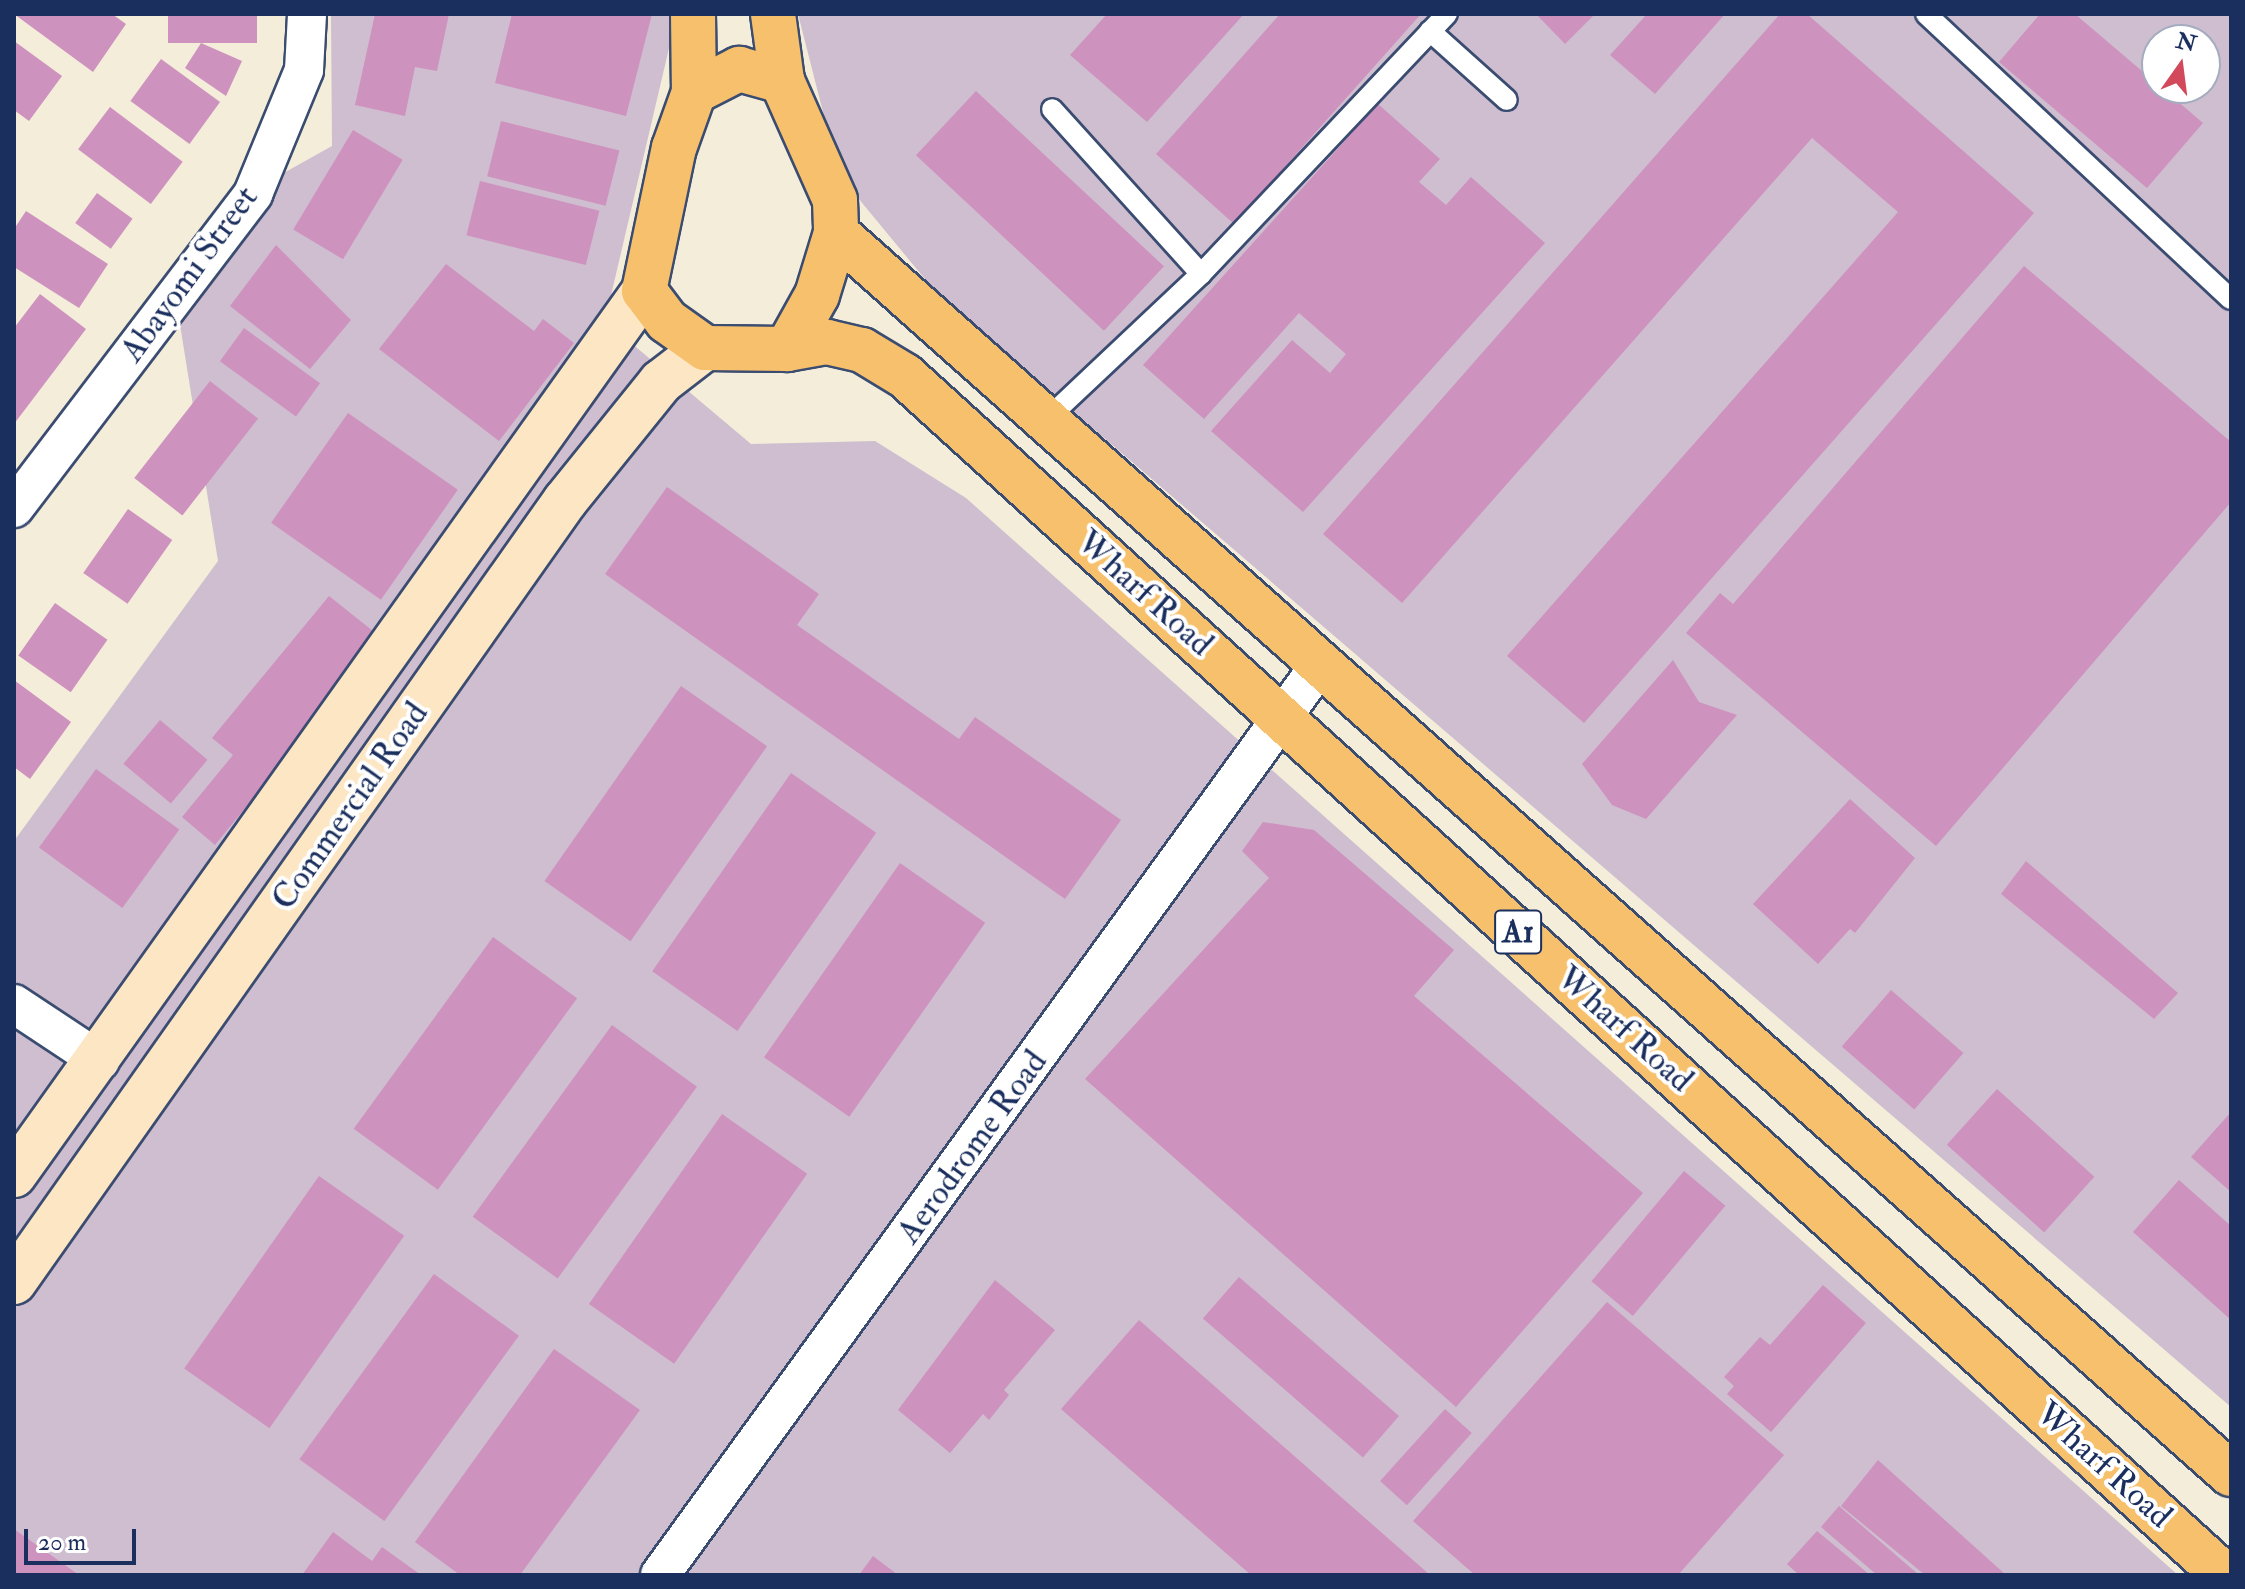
<!DOCTYPE html>
<html>
<head>
<meta charset="utf-8">
<style>
	body { margin:0 }
	#map { position:relative; width:2245px; height:1589px; overflow:hidden; background:#f3edda; font-family:"IM FELL Double Pica",serif }
	div>[style] { position:absolute }
	[style*='--x'] { left:calc(var(--x)*1px); top:calc(var(--y)*1px); width:calc(var(--w)*1px); rotate:calc(var(--a)*1deg) }
	.industrial>* { inset:0; background:#cebed0 }
	.building>* { inset:0; background:#ce92be; transform-origin:0 0 }
	.roads { filter:drop-shadow(2px 0 #3b4c71) drop-shadow(-2px 0 #3b4c71) drop-shadow(0 2px #3b4c71) drop-shadow(0 -2px #3b4c71) }
	.service>* { height:20px; margin:-10px; padding:0 10px; transform-origin:10px; border-radius:10px; background:#fff }
	.minor>* { height:38px; margin:-19px; padding:0 19px; transform-origin:19px; border-radius:19px; background:#fff }
	.secondary>* { height:44px; margin:-22px; padding:0 22px; transform-origin:22px; border-radius:22px; background:#fce6c4 }
	.primary>* { height:44px; margin:-22px; padding:0 22px; transform-origin:22px; border-radius:22px; background:#f7c06c }
	span { translate:-50% -50%; white-space:nowrap; text-align:center; line-height:1.15; -webkit-text-stroke:8px #fff; paint-order:stroke }
	.shield-label span { padding:2px 6px; background:#fff; border:2px solid; border-radius:6px; -webkit-text-stroke-width:0 }
	.shield-label { font-size:32px; color:#1b2f5e; font-weight:700 }
	.street-label { font-size:34px; color:#1b2f5e }
	.frame { position:absolute; inset:0; border:16px solid #1b2f5e; pointer-events:none }
	.north { position:absolute; left:2141px; top:24px; width:80px; height:80px; box-sizing:border-box; background:#fff; border:2px solid #a4acbf; border-radius:50%; rotate:14deg; font-size:22px; font-weight:700; line-height:32px; text-align:center; color:#1b2f5e }
	.north::after { content:''; display:block; margin:auto; width:28px; height:36px; background:#d1495b; clip-path:polygon(50% 0,100% 100%,50% 72%,0 100%) }
	.scale { position:absolute; left:24px; top:1529px; width:112px; height:36px; box-sizing:border-box; border:4px solid #1b2f5e; border-top:0; padding-left:10px; font-size:24px; line-height:28px; white-space:nowrap; color:#1b2f5e; -webkit-text-stroke:6px #fff; paint-order:stroke }
</style>
</head>
<body>
<div id="map">
	<div class="industrial">
		<i style="clip-path:polygon(331px 14px,677px 14px,605px 321px,751px 444px,875px 441px,966px 498px,2178px 1575px,14px 1575px,14px 841px,218px 561px,173px 281px,255px 189px,332px 146px)"></i>
		<i style="clip-path:polygon(evenodd,798px 14px,2231px 14px,2231px 1407px,939px 296px,839px 175px,798px 14px,2157px 40px,2205px 40px,2205px 88px,2157px 88px,2157px 40px)"></i>
	</div>
	<div class="building">
		<i style="clip-path:polygon(14px 14px,112px 14px,126px 24px,93px 72px)"></i>
		<i style="left:168px;top:14px;width:89px;height:29px"></i>
		<i style="clip-path:polygon(375px 14px,449px 14px,437px 71px,415px 67px,405px 116px,355px 105px)"></i>
		<i style="clip-path:polygon(512px 14px,652px 14px,626px 116px,495px 83px)"></i>
		<i style="clip-path:polygon(1107px 14px,1244px 14px,1147px 122px,1070px 55px)"></i>
		<i style="clip-path:polygon(1280px 14px,1421px 14px,1234px 224px,1156px 154px)"></i>
		<i style="clip-path:polygon(1536px 14px,1595px 14px,1565px 44px)"></i>
		<i style="clip-path:polygon(1647px 14px,1725px 14px,1655px 94px,1610px 55px)"></i>
		<i style="clip-path:polygon(1780px 14px,1807px 14px,2034px 213px,1584px 723px,1507px 656px,1898px 212px,1812px 138px,1402px 603px,1323px 534px)"></i>
		<i style="clip-path:polygon(2040px 14px,2075px 14px,2203px 123px,2147px 188px,1999px 62px)"></i>
		<i style="clip-path:polygon(14px 41px,62px 76px,29px 121px,14px 110px)"></i>
		<i style="clip-path:polygon(201px 43px,242px 61px,226px 96px,185px 68px)"></i>
		<i style="left:161px;top:59px;width:73px;height:52px;rotate:36deg"></i>
		<i style="left:976px;top:91px;width:257px;height:88px;rotate:43deg"></i>
		<i style="clip-path:polygon(1378px 104px,1440px 159px,1419px 182px,1446px 205px,1471px 177px,1545px 243px,1303px 512px,1211px 431px,1292px 340px,1330px 373px,1346px 354px,1299px 313px,1204px 419px,1143px 365px)"></i>
		<i style="left:110px;top:107px;width:91px;height:53px;rotate:37deg"></i>
		<i style="left:501px;top:121px;width:122px;height:57px;rotate:14deg"></i>
		<i style="left:353px;top:130px;width:58px;height:116px;rotate:31deg"></i>
		<i style="left:480px;top:181px;width:123px;height:56px;rotate:14deg"></i>
		<i style="left:97px;top:193px;width:44px;height:37px;rotate:36deg"></i>
		<i style="clip-path:polygon(26px 211px,108px 264px,79px 308px,14px 267px,14px 229px)"></i>
		<i style="clip-path:polygon(276px 245px,351px 320px,310px 369px,230px 306px)"></i>
		<i style="clip-path:polygon(446px 264px,534px 331px,543px 319px,574px 343px,499px 441px,379px 349px)"></i>
		<i style="clip-path:polygon(2024px 266px,2231px 442px,2231px 502px,1936px 846px,1686px 633px,1720px 593px,1733px 604px)"></i>
		<i style="clip-path:polygon(40px 294px,86px 329px,14px 424px,14px 328px)"></i>
		<i style="left:244px;top:328px;width:94px;height:41px;rotate:36deg"></i>
		<i style="left:210px;top:381px;width:61px;height:123px;rotate:38deg"></i>
		<i style="left:348px;top:413px;width:134px;height:134px;rotate:35deg"></i>
		<i style="clip-path:polygon(667px 487px,819px 594px,797px 625px,959px 739px,975px 717px,1121px 820px,1065px 899px,605px 574px)"></i>
		<i style="left:128px;top:509px;width:54px;height:78px;rotate:35deg"></i>
		<i style="clip-path:polygon(329px 596px,383px 639px,215px 845px,182px 817px,233px 755px,212px 738px)"></i>
		<i style="left:55px;top:603px;width:64px;height:64px;rotate:35deg"></i>
		<i style="clip-path:polygon(1673px 660px,1699px 702px,1737px 715px,1646px 819px,1612px 805px,1582px 764px)"></i>
		<i style="clip-path:polygon(14px 680px,71px 722px,30px 779px,14px 767px)"></i>
		<i style="left:681px;top:686px;width:105px;height:238px;rotate:35deg"></i>
		<i style="left:160px;top:720px;width:62px;height:57px;rotate:40deg"></i>
		<i style="left:96px;top:769px;width:103px;height:97px;rotate:36deg"></i>
		<i style="left:791px;top:773px;width:104px;height:242px;rotate:35deg"></i>
		<i style="clip-path:polygon(1850px 799px,1915px 858px,1855px 933px,1850px 929px,1818px 964px,1753px 904px)"></i>
		<i style="clip-path:polygon(1263px 822px,1314px 830px,1454px 950px,1414px 996px,1643px 1193px,1456px 1407px,1085px 1079px,1269px 878px,1242px 851px)"></i>
		<i style="clip-path:polygon(2026px 861px,2178px 993px,2154px 1019px,2001px 894px)"></i>
		<i style="left:900px;top:863px;width:104px;height:237px;rotate:35deg"></i>
		<i style="left:493px;top:937px;width:104px;height:237px;rotate:36deg"></i>
		<i style="left:1891px;top:990px;width:96px;height:75px;rotate:41deg"></i>
		<i style="left:612px;top:1025px;width:105px;height:237px;rotate:36deg"></i>
		<i style="left:1997px;top:1089px;width:131px;height:75px;rotate:42deg"></i>
		<i style="clip-path:polygon(2231px 1112px,2231px 1192px,2191px 1157px)"></i>
		<i style="left:722px;top:1114px;width:104px;height:232px;rotate:35deg"></i>
		<i style="left:1684px;top:1171px;width:54px;height:144px;rotate:40deg"></i>
		<i style="left:319px;top:1176px;width:104px;height:235px;rotate:35deg"></i>
		<i style="clip-path:polygon(2179px 1180px,2231px 1226px,2231px 1320px,2133px 1232px)"></i>
		<i style="left:434px;top:1274px;width:105px;height:229px;rotate:36deg"></i>
		<i style="left:1239px;top:1277px;width:212px;height:55px;rotate:41deg"></i>
		<i style="clip-path:polygon(995px 1280px,1055px 1330px,1004px 1390px,1009px 1395px,989px 1420px,983px 1414px,950px 1453px,898px 1410px)"></i>
		<i style="clip-path:polygon(1823px 1285px,1866px 1323px,1771px 1432px,1727px 1394px,1734px 1386px,1724px 1377px,1760px 1337px,1770px 1345px)"></i>
		<i style="clip-path:polygon(1607px 1302px,1784px 1455px,1678px 1575px,1475px 1575px,1413px 1521px)"></i>
		<i style="clip-path:polygon(1139px 1320px,1430px 1575px,1251px 1575px,1061px 1409px)"></i>
		<i style="clip-path:polygon(554px 1349px,640px 1410px,520px 1575px,460px 1575px,415px 1542px)"></i>
		<i style="left:1445px;top:1409px;width:36px;height:97px;rotate:42deg"></i>
		<i style="clip-path:polygon(1878px 1460px,2006px 1575px,1925px 1575px,1841px 1506px)"></i>
		<i style="clip-path:polygon(1839px 1506px,1919px 1575px,1877px 1575px,1821px 1527px)"></i>
		<i style="clip-path:polygon(14px 1529px,79px 1575px,14px 1575px)"></i>
		<i style="clip-path:polygon(1817px 1531px,1870px 1575px,1799px 1575px,1787px 1564px)"></i>
		<i style="clip-path:polygon(333px 1532px,372px 1561px,382px 1547px,421px 1575px,302px 1575px)"></i>
		<i style="clip-path:polygon(873px 1556px,898px 1575px,859px 1575px)"></i>
	</div>
	<div class="roads">
		<div class="service">
			<i style="--x:1926;--y:14;--w:417;--a:43.1"></i>
			<i style="--x:1430;--y:31;--w:103;--a:41.9"></i>
			<i style="--x:1201;--y:274;--w:358;--a:-46.6"></i>
			<i style="--x:1047;--y:419;--w:212;--a:-43.3"></i>
			<i style="--x:1201;--y:274;--w:222;--a:-132.1"></i>
		</div>
		<div class="minor">
			<i style="--x:14;--y:508;--w:395;--a:-52.7"></i>
			<i style="--x:253;--y:194;--w:134;--a:-67.6"></i>
			<i style="--x:304;--y:70;--w:56;--a:-86.9"></i>
			<i style="--x:14;--y:1004;--w:103;--a:33.5"></i>
			<i style="--x:660;--y:1575;--w:1128;--a:-54.05"></i>
		</div>
		<div class="secondary">
			<i style="--x:14;--y:1175;--w:1086;--a:-54.52"></i>
			<i style="--x:14;--y:1282;--w:956;--a:-54.8"></i>
			<i style="--x:565;--y:501;--w:153;--a:-51.1"></i>
			<i style="--x:661;--y:382;--w:56;--a:-37.7"></i>
		</div>
		<div class="primary">
			<i style="--x:693;--y:14;--w:78;--a:89.3"></i>
			<i style="--x:773;--y:14;--w:68;--a:82.3"></i>
			<i style="--x:739;--y:69;--w:45;--a:15.6"></i>
			<i style="--x:782;--y:81;--w:130;--a:66"></i>
			<i style="--x:835;--y:200;--w:33;--a:88"></i>
			<i style="--x:836;--y:233;--w:65;--a:107"></i>
			<i style="--x:817;--y:295;--w:62;--a:119.1"></i>
			<i style="--x:787;--y:349;--w:82;--a:-179.3"></i>
			<i style="--x:705;--y:348;--w:47;--a:-144.6"></i>
			<i style="--x:667;--y:321;--w:38;--a:-127"></i>
			<i style="--x:644;--y:291;--w:146;--a:-78.2"></i>
			<i style="--x:674;--y:148;--w:59;--a:-70.3"></i>
			<i style="--x:694;--y:92;--w:51;--a:-27.1"></i>
			<i style="--x:836;--y:233;--w:1867;--a:41.66"></i>
			<i style="--x:787;--y:349;--w:41;--a:-9.9"></i>
			<i style="--x:827;--y:342;--w:36;--a:13"></i>
			<i style="--x:862;--y:350;--w:50;--a:31.2"></i>
			<i style="--x:905;--y:376;--w:1783;--a:42.27"></i>
		</div>
	</div>
	<div class="shield-label">
		<span style="left:1518px;top:932px">A1</span>
	</div>
	<div class="street-label">
		<span style="left:189px;top:274px;rotate:-54deg">Abayomi Street</span>
		<span style="left:1145px;top:593px;rotate:42deg">Wharf Road</span>
		<span style="left:350px;top:806px;rotate:-55deg">Commercial Road</span>
		<span style="left:1625px;top:1029px;rotate:42deg">Wharf Road</span>
		<span style="left:972px;top:1147px;rotate:-54deg">Aerodrome Road</span>
		<span style="left:2104px;top:1465px;rotate:42deg">Wharf Road</span>
	</div>
	<div class="frame"></div>
	<div class="north">N</div>
	<div class="scale">20 m</div>
</div>
</body>
</html>
